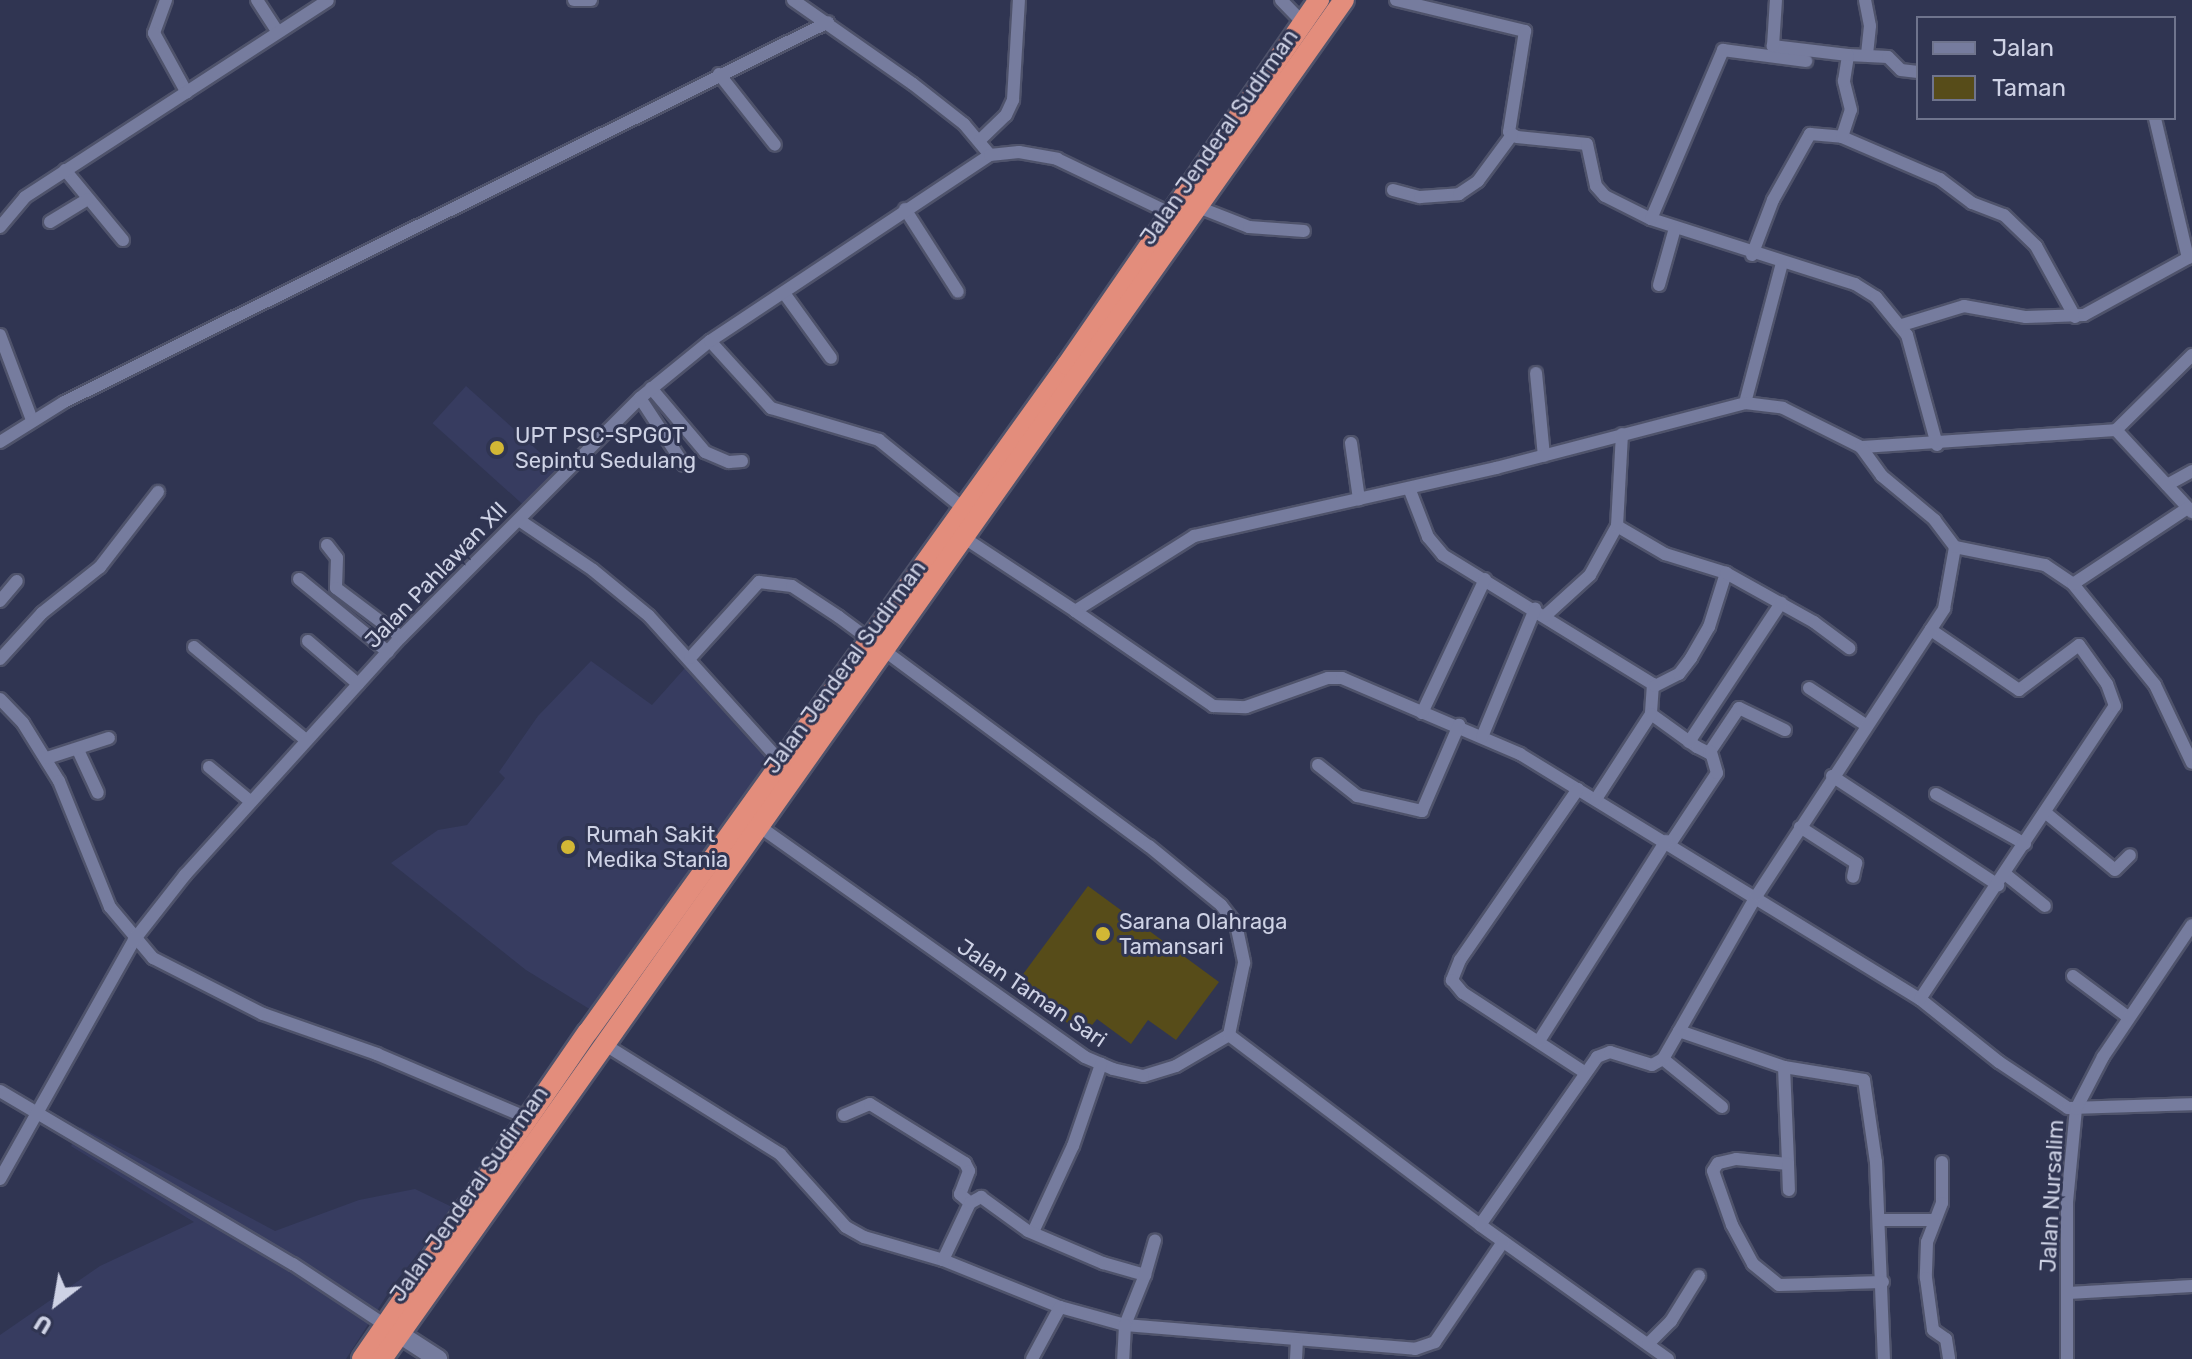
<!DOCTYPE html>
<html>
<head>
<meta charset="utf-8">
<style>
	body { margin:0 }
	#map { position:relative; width:2192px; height:1359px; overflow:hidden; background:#303552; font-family:Rubik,sans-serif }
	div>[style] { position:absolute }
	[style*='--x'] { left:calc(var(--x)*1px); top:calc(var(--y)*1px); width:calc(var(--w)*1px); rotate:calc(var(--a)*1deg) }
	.built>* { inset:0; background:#373c60; transform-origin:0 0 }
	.green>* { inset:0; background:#574c19 }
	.roads { filter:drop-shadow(2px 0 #4f536b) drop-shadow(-2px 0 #4f536b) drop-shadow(0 2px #4f536b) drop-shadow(0 -2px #4f536b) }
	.minor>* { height:12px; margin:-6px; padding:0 6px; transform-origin:6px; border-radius:6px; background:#767c9e }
	.secondary>* { height:18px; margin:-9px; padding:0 9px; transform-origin:9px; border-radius:9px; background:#767c9e }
	.trunk>* { height:20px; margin:-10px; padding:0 10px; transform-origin:10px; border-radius:10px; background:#e38d7c }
	.dots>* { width:22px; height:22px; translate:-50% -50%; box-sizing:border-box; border:4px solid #303552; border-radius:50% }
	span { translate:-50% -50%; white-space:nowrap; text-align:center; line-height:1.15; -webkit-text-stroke:6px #303552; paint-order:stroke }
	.street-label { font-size:22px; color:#ced2e5 }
	.poi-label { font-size:22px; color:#ced2e5 }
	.left { translate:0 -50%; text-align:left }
	.legend { position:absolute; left:1916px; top:16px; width:260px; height:104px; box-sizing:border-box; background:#303552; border:2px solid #6f748d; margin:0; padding:10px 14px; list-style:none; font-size:24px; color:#ced2e5 }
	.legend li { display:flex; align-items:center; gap:16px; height:40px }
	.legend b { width:40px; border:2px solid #6f748d }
	.north { position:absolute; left:16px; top:1263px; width:80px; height:80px; -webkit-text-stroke:6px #303552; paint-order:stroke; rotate:211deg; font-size:22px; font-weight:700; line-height:32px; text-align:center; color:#ced2e5 }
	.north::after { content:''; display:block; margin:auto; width:28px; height:36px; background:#ced2e5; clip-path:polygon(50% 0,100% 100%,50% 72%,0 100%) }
</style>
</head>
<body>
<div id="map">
	<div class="built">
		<i style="left:466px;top:386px;width:127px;height:50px;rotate:42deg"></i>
		<i style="clip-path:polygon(591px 661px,652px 705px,685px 668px,779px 768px,596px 1013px,526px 970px,391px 863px,438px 830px,467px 825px,505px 778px,499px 772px,538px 716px)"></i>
		<i style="clip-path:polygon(80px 1127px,275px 1231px,359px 1200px,415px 1189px,454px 1208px,394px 1284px,346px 1359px,0 1359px,0 1335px,100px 1266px,194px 1222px,71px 1146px)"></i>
	</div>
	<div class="green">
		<i style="clip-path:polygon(1088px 886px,1219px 982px,1176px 1040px,1148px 1020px,1131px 1044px,1097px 1019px,1084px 1035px,1015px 985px)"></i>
	</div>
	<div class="roads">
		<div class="minor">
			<i style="--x:166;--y:0;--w:35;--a:110"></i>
			<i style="--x:154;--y:33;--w:68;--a:61.2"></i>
			<i style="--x:257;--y:0;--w:38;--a:57"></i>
			<i style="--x:574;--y:0;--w:17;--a:0"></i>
			<i style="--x:793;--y:0;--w:146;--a:35"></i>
			<i style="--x:913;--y:84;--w:65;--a:38.1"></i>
			<i style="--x:964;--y:124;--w:40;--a:50"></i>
			<i style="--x:1281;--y:0;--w:32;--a:46"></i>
			<i style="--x:1396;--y:0;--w:133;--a:13.5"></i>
			<i style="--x:1525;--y:31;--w:102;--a:99"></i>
			<i style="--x:1509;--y:132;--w:9;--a:32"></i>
			<i style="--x:1517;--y:137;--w:70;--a:5.7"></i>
			<i style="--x:1587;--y:144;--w:43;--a:77.9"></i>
			<i style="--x:1596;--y:186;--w:13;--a:48"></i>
			<i style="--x:1605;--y:196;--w:51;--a:26.6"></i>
			<i style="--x:1651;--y:219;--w:214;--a:17.7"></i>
			<i style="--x:1855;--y:284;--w:25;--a:32"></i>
			<i style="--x:1876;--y:297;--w:49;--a:50.8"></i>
			<i style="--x:1907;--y:335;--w:114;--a:74.7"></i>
			<i style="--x:1865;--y:0;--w:26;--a:79"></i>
			<i style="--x:1870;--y:26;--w:28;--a:96"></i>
			<i style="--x:1848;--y:55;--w:40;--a:2.9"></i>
			<i style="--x:1888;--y:57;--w:18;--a:45"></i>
			<i style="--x:1901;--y:70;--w:17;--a:7"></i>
			<i style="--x:719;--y:74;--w:90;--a:51.7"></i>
			<i style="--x:1842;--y:137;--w:107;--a:23.2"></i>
			<i style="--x:1940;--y:179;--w:40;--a:37"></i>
			<i style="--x:1972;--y:203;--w:34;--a:21"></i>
			<i style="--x:2004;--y:215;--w:45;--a:44.1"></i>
			<i style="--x:2036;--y:246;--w:81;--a:61.2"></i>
			<i style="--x:980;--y:140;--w:36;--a:-44"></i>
			<i style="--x:1006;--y:115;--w:17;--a:-65"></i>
			<i style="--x:1013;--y:100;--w:100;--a:-86.6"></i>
			<i style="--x:65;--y:170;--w:91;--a:50.4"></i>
			<i style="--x:1393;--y:190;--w:28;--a:15"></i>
			<i style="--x:1420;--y:197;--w:39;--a:-4"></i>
			<i style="--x:1459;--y:194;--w:23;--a:-34"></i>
			<i style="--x:1478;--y:181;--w:57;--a:-53.5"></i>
			<i style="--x:1198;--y:207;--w:55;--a:21.4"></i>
			<i style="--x:1249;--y:227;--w:55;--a:4.2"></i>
			<i style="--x:905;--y:209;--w:98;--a:57.4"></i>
			<i style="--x:1651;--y:219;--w:184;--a:-66.9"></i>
			<i style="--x:1723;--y:50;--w:84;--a:7.5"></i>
			<i style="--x:50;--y:222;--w:44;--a:-31.2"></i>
			<i style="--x:0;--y:227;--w:39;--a:-50"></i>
			<i style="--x:25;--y:197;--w:361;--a:-33"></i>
			<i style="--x:1752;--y:255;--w:59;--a:-69.1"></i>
			<i style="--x:1773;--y:200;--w:76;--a:-60.7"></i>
			<i style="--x:1810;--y:134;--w:32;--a:5"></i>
			<i style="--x:1842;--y:137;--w:28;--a:-72"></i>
			<i style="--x:1851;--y:110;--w:30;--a:-104"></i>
			<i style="--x:1844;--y:81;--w:26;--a:-81"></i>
			<i style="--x:1848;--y:55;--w:76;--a:-173.2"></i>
			<i style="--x:1773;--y:46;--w:46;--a:-86.3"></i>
			<i style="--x:1659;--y:285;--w:59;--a:-74.3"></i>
			<i style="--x:784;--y:293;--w:80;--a:54.1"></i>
			<i style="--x:1902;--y:325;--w:65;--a:-17"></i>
			<i style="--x:1964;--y:306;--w:63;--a:10.1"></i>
			<i style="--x:2026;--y:317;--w:58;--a:-2"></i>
			<i style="--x:2084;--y:315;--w:119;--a:-28.7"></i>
			<i style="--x:2188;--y:258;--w:144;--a:-103.3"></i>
			<i style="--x:0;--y:335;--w:91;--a:69.4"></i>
			<i style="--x:710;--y:341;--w:91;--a:47.7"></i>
			<i style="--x:771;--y:408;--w:113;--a:16.5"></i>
			<i style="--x:879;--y:440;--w:108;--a:39"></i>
			<i style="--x:1536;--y:373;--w:83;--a:84.5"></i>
			<i style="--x:651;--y:388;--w:84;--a:49.8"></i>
			<i style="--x:705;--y:452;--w:26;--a:23"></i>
			<i style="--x:729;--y:462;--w:13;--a:-4"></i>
			<i style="--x:640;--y:398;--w:80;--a:56.7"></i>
			<i style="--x:1745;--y:403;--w:145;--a:-75.2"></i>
			<i style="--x:2116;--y:430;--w:107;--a:-44.6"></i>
			<i style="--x:0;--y:442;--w:75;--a:-32"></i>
			<i style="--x:64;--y:402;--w:853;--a:-26.44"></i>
			<i style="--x:1351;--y:443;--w:57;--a:81.9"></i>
			<i style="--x:2167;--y:485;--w:29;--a:-29"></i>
			<i style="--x:1409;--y:488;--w:53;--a:68.8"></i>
			<i style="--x:1428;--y:537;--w:23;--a:50"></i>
			<i style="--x:1443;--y:555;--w:246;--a:31.6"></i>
			<i style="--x:1653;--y:684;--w:30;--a:94"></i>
			<i style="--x:1651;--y:714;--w:57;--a:35.7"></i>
			<i style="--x:1697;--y:747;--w:13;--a:27"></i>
			<i style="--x:1709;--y:753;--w:54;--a:-56.3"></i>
			<i style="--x:1739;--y:708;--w:51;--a:25.6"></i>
			<i style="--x:519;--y:520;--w:89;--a:34"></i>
			<i style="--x:593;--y:570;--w:72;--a:39.4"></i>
			<i style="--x:649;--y:616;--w:198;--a:47.9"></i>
			<i style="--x:1617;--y:526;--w:56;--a:30.3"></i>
			<i style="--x:1665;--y:554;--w:64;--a:17.3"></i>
			<i style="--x:966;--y:539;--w:131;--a:33.4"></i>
			<i style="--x:1075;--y:611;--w:141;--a:-32.2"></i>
			<i style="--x:1194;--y:536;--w:310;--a:-12.7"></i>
			<i style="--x:1496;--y:468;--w:257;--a:-14.6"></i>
			<i style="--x:1745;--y:403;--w:38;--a:7"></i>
			<i style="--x:1783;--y:408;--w:87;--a:26.6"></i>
			<i style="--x:1861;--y:447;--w:256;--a:-3.8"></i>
			<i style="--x:2116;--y:430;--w:112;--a:47.2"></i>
			<i style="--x:327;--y:545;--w:16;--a:52"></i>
			<i style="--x:337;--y:558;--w:30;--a:92"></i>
			<i style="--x:336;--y:588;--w:81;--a:37"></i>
			<i style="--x:1955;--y:547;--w:92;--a:11.3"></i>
			<i style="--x:2045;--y:565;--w:34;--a:34"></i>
			<i style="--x:2073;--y:584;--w:130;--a:50.9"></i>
			<i style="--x:2155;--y:685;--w:86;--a:64.6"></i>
			<i style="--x:299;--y:579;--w:115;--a:39.4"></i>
			<i style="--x:2073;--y:584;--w:138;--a:-33.5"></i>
			<i style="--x:0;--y:601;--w:26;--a:-50"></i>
			<i style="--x:1075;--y:611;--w:168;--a:34.5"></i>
			<i style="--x:1213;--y:706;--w:33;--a:2"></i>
			<i style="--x:1246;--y:707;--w:87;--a:-19.5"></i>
			<i style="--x:1328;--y:678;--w:14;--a:0"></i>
			<i style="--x:1342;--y:678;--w:194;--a:23.1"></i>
			<i style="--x:1520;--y:754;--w:469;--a:31.5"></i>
			<i style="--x:1920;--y:999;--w:101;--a:38.6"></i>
			<i style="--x:1999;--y:1062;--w:83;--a:33.7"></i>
			<i style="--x:2068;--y:1108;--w:124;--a:-1.8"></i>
			<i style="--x:1545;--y:616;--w:61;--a:-42.3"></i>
			<i style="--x:1590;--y:575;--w:56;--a:-61.1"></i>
			<i style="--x:1617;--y:526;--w:92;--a:-86.9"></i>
			<i style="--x:308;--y:641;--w:66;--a:40.7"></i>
			<i style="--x:194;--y:647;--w:146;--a:39.7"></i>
			<i style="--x:690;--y:658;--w:103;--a:-47.8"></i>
			<i style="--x:759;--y:582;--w:33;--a:7"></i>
			<i style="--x:792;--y:586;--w:56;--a:33.4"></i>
			<i style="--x:839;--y:617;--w:385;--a:36.5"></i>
			<i style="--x:1149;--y:846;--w:93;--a:39.3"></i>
			<i style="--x:1221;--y:905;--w:24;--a:52"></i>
			<i style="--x:1236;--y:924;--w:40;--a:78"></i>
			<i style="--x:1244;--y:963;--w:74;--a:101.8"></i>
			<i style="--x:1229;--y:1035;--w:61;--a:149.7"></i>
			<i style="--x:1176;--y:1066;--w:34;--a:163"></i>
			<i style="--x:1143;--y:1076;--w:31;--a:-167"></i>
			<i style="--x:1113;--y:1069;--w:30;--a:-157"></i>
			<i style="--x:1085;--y:1057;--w:398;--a:-144.7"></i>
			<i style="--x:0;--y:659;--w:62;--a:-47.6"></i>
			<i style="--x:42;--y:613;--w:74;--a:-38.4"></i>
			<i style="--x:100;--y:567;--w:95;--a:-52.3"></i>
			<i style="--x:1655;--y:686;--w:27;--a:-27"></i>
			<i style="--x:1679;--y:674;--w:20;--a:-53"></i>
			<i style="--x:1691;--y:658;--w:36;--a:-60"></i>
			<i style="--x:1709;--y:627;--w:57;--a:-72.5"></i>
			<i style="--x:1726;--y:573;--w:101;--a:29.1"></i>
			<i style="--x:1814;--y:622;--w:44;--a:36.6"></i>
			<i style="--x:1809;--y:688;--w:69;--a:33.2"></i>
			<i style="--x:0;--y:699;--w:33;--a:46"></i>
			<i style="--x:23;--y:723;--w:68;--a:58.2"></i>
			<i style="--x:59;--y:781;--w:136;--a:68"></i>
			<i style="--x:110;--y:907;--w:67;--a:49.9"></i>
			<i style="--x:153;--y:958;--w:123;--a:27"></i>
			<i style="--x:263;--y:1014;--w:121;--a:19.3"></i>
			<i style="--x:377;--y:1054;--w:164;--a:23"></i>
			<i style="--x:1422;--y:713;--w:148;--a:-64.8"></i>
			<i style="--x:1482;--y:737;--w:139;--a:-67.5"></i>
			<i style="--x:1689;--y:742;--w:167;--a:-56.5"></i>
			<i style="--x:78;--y:750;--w:47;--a:65.1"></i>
			<i style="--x:47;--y:758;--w:65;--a:-17.9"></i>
			<i style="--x:1318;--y:765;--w:50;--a:38.5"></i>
			<i style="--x:1357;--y:796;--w:67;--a:13"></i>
			<i style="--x:1422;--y:811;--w:94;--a:-66.7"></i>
			<i style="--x:209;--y:767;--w:53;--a:39.7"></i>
			<i style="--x:1832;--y:776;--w:199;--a:33.3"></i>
			<i style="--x:1578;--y:789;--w:208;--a:124.6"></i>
			<i style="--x:1460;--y:960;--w:22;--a:112"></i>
			<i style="--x:1452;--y:980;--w:17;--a:50"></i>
			<i style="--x:1463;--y:993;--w:145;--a:33.1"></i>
			<i style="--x:1936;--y:794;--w:102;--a:29.3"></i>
			<i style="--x:1596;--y:799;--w:101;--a:-57.1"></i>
			<i style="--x:2046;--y:813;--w:89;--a:39.6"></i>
			<i style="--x:2115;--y:870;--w:21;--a:-45"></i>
			<i style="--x:1800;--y:827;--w:67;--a:32.7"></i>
			<i style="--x:1856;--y:863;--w:14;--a:102"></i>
			<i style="--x:1670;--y:844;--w:85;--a:-56.5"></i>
			<i style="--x:1717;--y:773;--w:22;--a:-106"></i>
			<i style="--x:2005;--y:874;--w:51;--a:38.7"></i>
			<i style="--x:2073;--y:976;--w:69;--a:36.7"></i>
			<i style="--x:1920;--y:999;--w:352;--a:-56.4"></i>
			<i style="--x:2115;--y:706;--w:23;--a:-110"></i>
			<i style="--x:2107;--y:684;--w:48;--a:-125.7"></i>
			<i style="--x:2079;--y:645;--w:75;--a:143.1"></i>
			<i style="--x:2019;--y:690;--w:107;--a:-145.7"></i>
			<i style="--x:1679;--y:1031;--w:111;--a:18.9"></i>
			<i style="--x:1784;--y:1067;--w:81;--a:9.2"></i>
			<i style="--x:1864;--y:1080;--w:83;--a:81.7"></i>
			<i style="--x:1876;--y:1162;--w:197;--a:87.7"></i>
			<i style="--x:1229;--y:1035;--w:315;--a:37.1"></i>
			<i style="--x:1480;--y:1225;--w:231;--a:35.5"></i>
			<i style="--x:1539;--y:1041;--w:237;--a:-57.6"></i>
			<i style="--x:604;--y:1044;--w:208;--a:32"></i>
			<i style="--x:780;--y:1154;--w:98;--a:47.9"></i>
			<i style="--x:846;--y:1227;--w:21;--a:29"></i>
			<i style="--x:864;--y:1237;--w:82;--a:16.2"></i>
			<i style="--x:943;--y:1260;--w:126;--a:21.9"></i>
			<i style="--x:1060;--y:1307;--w:67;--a:15.5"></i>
			<i style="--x:1125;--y:1325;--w:291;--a:4.7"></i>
			<i style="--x:1415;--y:1349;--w:21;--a:-19"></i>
			<i style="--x:1435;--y:1342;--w:121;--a:-55.8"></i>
			<i style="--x:1663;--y:1059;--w:76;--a:39.1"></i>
			<i style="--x:1784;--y:1067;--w:97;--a:87.6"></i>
			<i style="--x:1788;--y:1164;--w:52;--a:-174.5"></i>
			<i style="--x:1736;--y:1159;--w:18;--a:167"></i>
			<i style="--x:1718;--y:1163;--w:9;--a:122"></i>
			<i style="--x:1713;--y:1171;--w:57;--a:70.6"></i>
			<i style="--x:1732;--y:1225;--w:44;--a:61.7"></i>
			<i style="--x:1753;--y:1264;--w:33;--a:39"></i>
			<i style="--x:1779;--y:1285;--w:104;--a:-1.7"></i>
			<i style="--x:0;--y:1091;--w:340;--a:30.6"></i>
			<i style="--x:293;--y:1264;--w:110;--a:33.5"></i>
			<i style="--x:844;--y:1115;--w:28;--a:-23"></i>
			<i style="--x:870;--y:1104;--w:112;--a:31.8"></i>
			<i style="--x:965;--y:1163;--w:9;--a:63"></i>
			<i style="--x:969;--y:1171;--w:25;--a:111"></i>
			<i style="--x:960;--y:1194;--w:13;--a:42"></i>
			<i style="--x:1942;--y:1162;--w:41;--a:90"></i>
			<i style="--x:1942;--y:1203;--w:42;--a:111"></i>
			<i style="--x:1927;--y:1242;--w:36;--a:92"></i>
			<i style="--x:1926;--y:1278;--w:52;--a:82.3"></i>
			<i style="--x:1933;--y:1330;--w:16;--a:35"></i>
			<i style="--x:1946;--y:1339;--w:20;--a:81"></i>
			<i style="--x:1788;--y:1164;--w:26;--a:88"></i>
			<i style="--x:0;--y:1179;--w:274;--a:-60.7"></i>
			<i style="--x:134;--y:940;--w:83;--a:-51.9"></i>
			<i style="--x:185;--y:875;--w:321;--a:-47.8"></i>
			<i style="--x:401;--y:637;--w:338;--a:-45"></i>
			<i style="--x:640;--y:398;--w:90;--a:-39.2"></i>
			<i style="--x:710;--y:341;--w:336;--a:-33.6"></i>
			<i style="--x:990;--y:155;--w:29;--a:-6"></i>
			<i style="--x:1019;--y:152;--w:39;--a:10"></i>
			<i style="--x:1057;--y:159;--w:127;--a:25.6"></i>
			<i style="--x:1879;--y:1220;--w:55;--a:0"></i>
			<i style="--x:1480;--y:1225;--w:205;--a:-55.1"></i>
			<i style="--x:1597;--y:1057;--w:14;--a:-21"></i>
			<i style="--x:1610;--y:1052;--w:44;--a:17.2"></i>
			<i style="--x:1652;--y:1065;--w:13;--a:-29"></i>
			<i style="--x:1663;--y:1059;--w:189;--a:-60.2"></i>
			<i style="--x:1757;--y:895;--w:342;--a:-56.8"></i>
			<i style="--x:1944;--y:609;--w:63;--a:-79.9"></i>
			<i style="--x:1955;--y:547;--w:34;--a:-127"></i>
			<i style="--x:1935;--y:520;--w:69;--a:-140.3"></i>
			<i style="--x:1882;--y:476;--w:36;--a:-126"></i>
			<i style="--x:1033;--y:1232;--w:95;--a:-65.1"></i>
			<i style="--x:1073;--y:1146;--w:87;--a:-71.1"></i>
			<i style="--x:943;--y:1260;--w:63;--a:-64.7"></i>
			<i style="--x:970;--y:1203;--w:13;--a:-29"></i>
			<i style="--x:981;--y:1197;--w:58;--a:35.9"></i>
			<i style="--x:1028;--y:1231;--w:82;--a:23.1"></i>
			<i style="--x:1103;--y:1263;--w:44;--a:15.9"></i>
			<i style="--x:1145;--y:1275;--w:54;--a:111.8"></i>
			<i style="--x:1125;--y:1325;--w:34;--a:93"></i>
			<i style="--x:1145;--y:1275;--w:36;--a:-74"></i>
			<i style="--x:2068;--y:1293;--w:124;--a:-3.2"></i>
			<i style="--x:1648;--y:1344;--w:33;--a:-45"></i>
			<i style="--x:1671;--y:1321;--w:53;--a:-58.1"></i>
			<i style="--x:1032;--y:1359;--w:59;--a:-61.7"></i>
			<i style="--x:1296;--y:1359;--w:18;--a:-87"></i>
			<i style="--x:2067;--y:1359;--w:157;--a:-90"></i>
			<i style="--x:2067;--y:1202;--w:93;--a:-84.5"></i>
			<i style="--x:2076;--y:1109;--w:59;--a:-62.6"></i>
			<i style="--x:2103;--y:1057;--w:159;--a:-56"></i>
		</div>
		<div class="secondary">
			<i style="--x:387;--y:1326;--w:61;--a:32.9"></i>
		</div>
		<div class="trunk">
			<i style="--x:362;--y:1359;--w:397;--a:-55.4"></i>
			<i style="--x:588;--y:1032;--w:821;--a:-54.32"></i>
			<i style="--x:1067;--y:365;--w:444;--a:-55.4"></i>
			<i style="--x:382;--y:1359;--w:1665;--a:-54.71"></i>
		</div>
	</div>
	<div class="dots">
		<i style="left:497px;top:448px;background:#d2b735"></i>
		<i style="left:568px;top:847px;background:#d2b735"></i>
		<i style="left:1103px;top:934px;background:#d2b735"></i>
	</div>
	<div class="street-label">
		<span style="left:1219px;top:137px;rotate:-55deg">Jalan Jenderal Sudirman</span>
		<span style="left:436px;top:575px;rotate:-46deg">Jalan Pahlawan XII</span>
		<span style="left:845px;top:667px;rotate:-54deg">Jalan Jenderal Sudirman</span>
		<span style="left:1032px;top:993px;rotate:34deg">Jalan Taman Sari</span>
		<span style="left:469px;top:1194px;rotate:-55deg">Jalan Jenderal Sudirman</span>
		<span style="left:2052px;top:1196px;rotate:-87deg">Jalan Nursalim</span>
	</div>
	<div class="poi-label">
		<span class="left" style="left:515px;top:448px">UPT PSC-SPGOT<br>Sepintu Sedulang</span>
		<span class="left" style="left:586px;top:847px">Rumah Sakit<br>Medika Stania</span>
		<span class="left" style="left:1119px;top:934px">Sarana Olahraga<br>Tamansari</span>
	</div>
	<ul class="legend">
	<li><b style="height:10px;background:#767c9e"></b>Jalan</li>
	<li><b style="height:22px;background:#574c19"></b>Taman</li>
	</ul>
	<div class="north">U</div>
</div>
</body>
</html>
